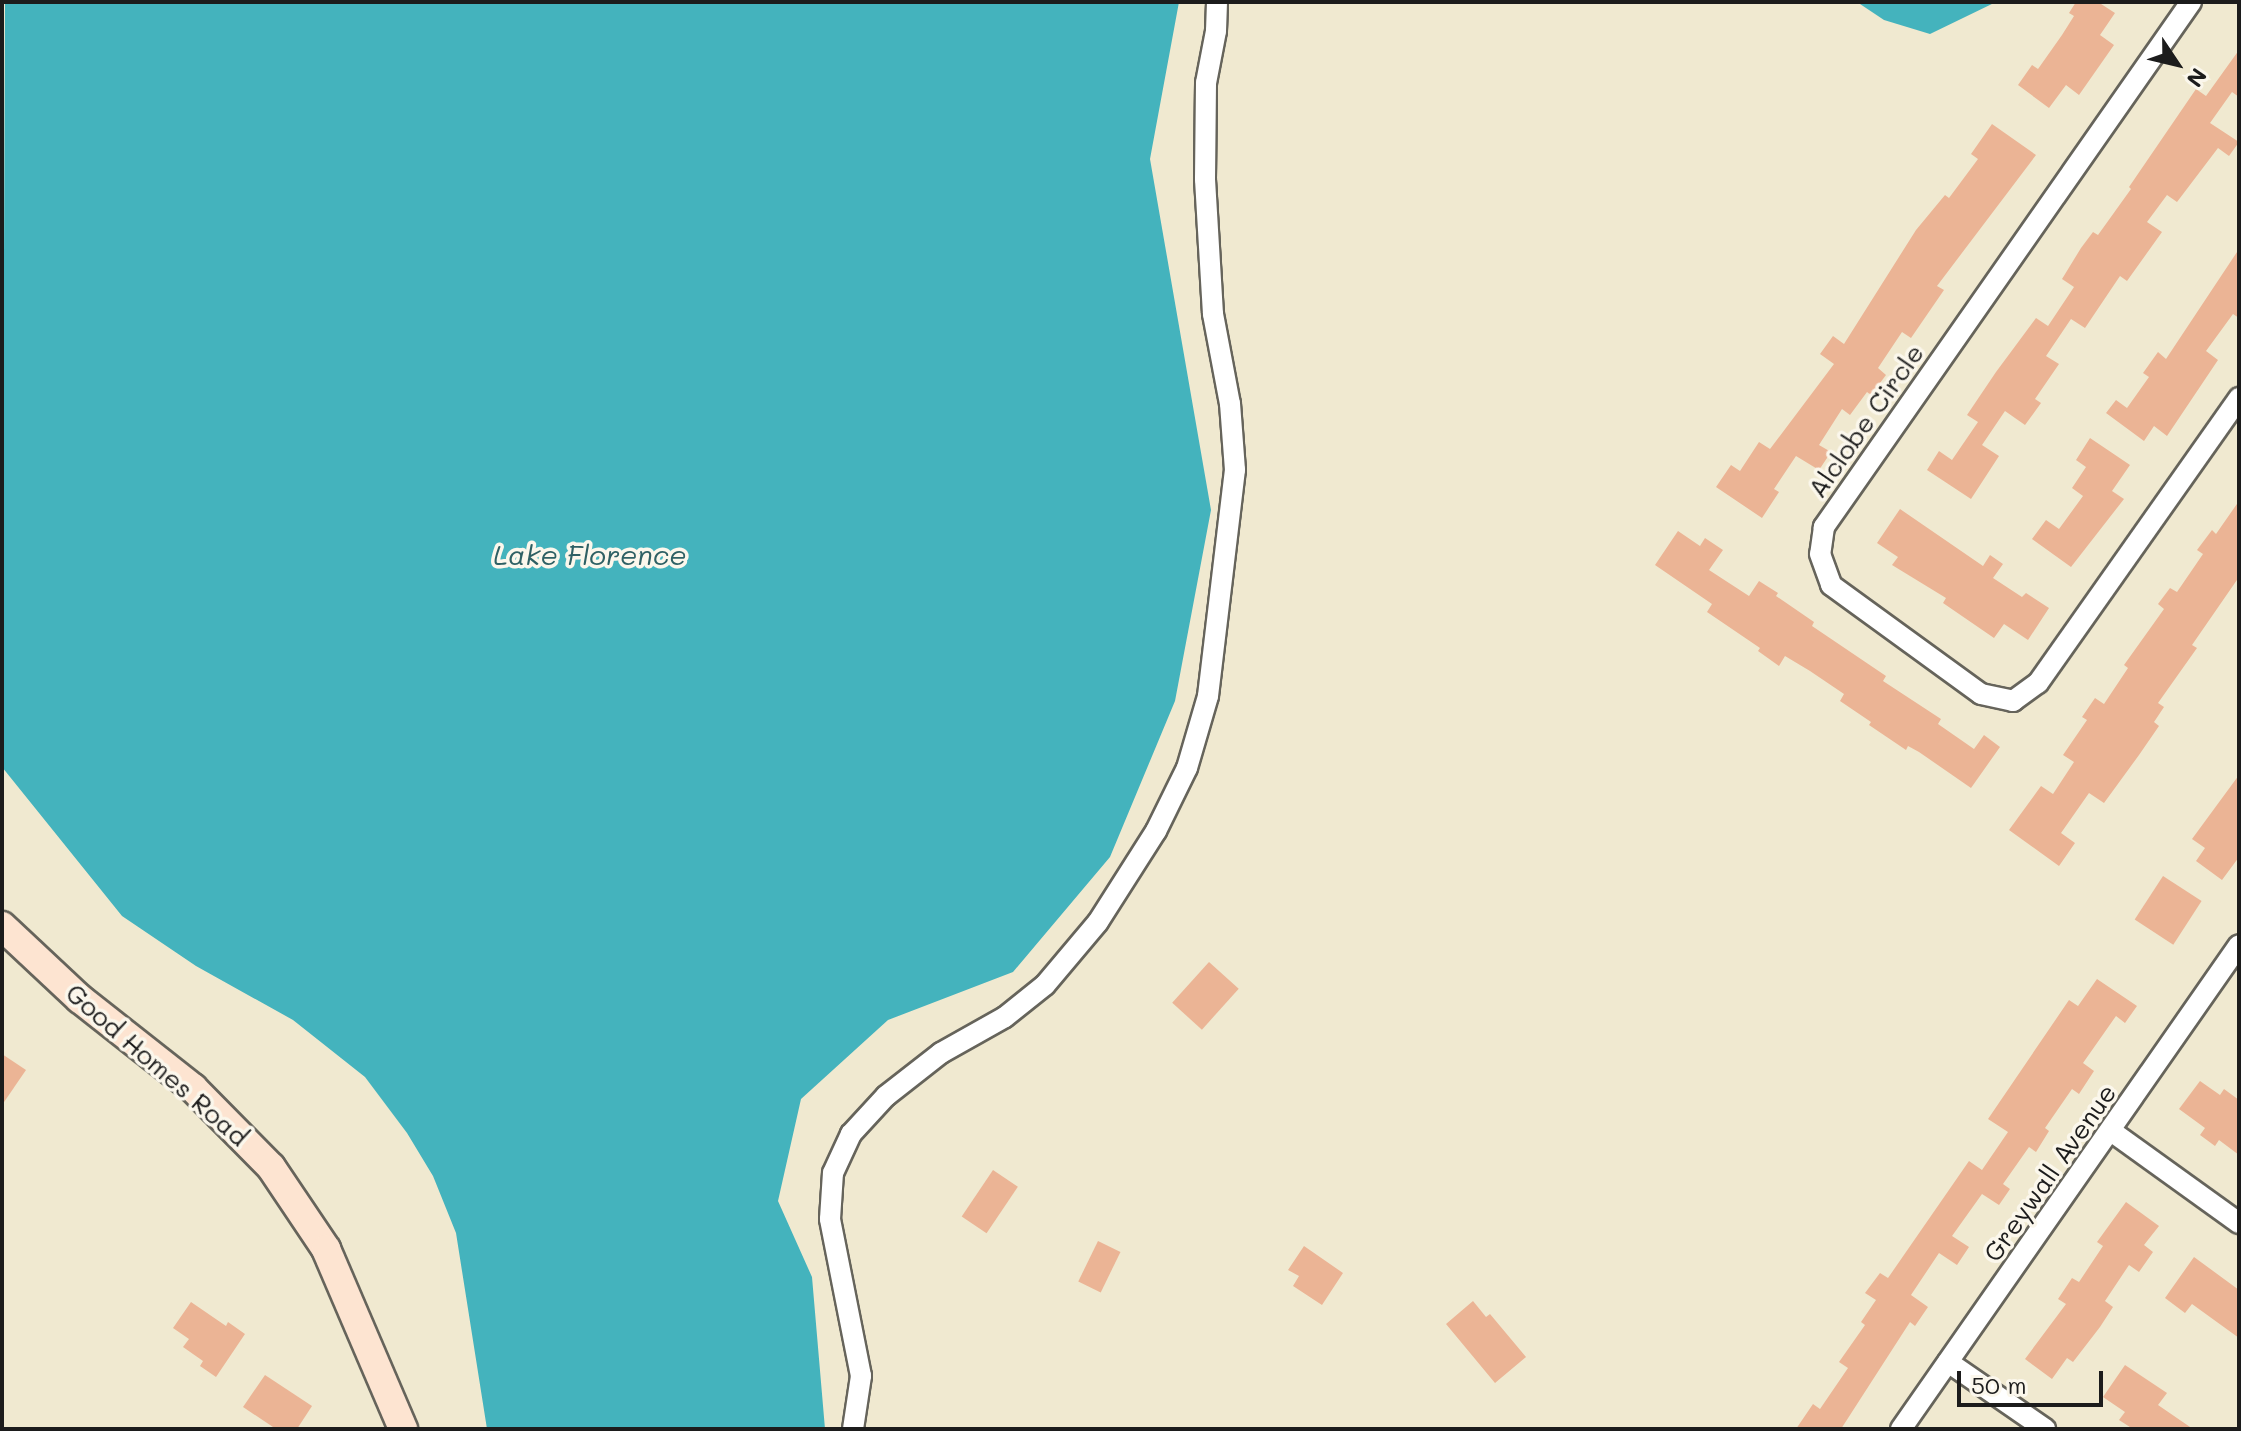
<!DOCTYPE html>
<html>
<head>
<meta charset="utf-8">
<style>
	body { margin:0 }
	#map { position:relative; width:2241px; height:1431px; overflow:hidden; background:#f0e9d0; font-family:Mali,sans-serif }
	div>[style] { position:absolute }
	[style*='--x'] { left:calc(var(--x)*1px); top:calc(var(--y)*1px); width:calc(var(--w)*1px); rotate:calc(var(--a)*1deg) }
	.water>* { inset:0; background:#44b3bd }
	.building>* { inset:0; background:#ebb495; transform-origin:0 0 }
	.roads { filter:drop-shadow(2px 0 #66645b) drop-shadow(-2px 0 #66645b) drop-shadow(0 2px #66645b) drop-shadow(0 -2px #66645b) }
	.street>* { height:20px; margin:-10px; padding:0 10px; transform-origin:10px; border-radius:10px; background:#fff }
	.secondary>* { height:28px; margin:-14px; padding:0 14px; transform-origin:14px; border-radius:14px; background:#fde4d1 }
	span { translate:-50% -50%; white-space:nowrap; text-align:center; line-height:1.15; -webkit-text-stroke:7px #fbf7ec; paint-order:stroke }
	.street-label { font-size:26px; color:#1c1c1c }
	.water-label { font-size:28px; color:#2e6064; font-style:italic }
	.frame { position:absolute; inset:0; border:4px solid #1c1c1c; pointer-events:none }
	.north { position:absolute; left:2137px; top:24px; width:80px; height:80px; -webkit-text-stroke:6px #fbf7ec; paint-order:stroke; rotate:125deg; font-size:22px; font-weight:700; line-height:32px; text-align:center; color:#1c1c1c }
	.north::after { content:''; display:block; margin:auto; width:28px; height:36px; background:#1c1c1c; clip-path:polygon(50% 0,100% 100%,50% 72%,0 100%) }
	.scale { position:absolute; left:1957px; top:1371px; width:146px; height:36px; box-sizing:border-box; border:4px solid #1c1c1c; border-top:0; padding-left:10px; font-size:24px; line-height:28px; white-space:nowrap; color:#1c1c1c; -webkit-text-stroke:6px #fbf7ec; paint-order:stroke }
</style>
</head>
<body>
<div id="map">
	<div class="water">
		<i style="clip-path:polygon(5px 2px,1179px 2px,1150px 159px,1211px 510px,1175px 701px,1110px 857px,1013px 972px,888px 1020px,801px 1099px,778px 1201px,812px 1277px,825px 1429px,487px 1429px,456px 1233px,433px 1176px,407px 1133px,365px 1077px,293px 1020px,196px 966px,122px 916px,2px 767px)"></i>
		<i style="clip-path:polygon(1857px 2px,1996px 2px,1930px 34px,1884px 20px)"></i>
	</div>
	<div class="building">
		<i style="clip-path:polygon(2076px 2px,2098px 2px,2115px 13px,2100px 35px,2114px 45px,2079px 95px,2066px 85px,2049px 108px,2018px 85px,2032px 65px,2038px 69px,2062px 35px,2074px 16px,2069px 13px)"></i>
		<i style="clip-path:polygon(2239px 50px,2239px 97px,2232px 92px,2210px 123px,2239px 142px,2229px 156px,2218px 148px,2177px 202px,2167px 195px,2147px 222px,2162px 232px,2127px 281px,2120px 276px,2085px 328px,2071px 319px,2046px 356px,2059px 364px,2035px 399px,2041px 403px,2025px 425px,2005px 411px,1982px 445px,1999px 456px,1971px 499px,1927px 470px,1939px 451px,1952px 460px,1978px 422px,1967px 415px,1996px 372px,2036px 318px,2048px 326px,2074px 287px,2062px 279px,2081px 248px,2093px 232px,2098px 235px,2131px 189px,2129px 187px,2196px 89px,2206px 96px)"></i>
		<i style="clip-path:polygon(1992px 124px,2036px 155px,1937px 286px,1944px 290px,1911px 338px,1902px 332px,1878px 368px,1886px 375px,1871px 395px,1867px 392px,1850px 415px,1842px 409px,1819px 445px,1831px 452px,1819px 470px,1796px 456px,1774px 489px,1779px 492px,1762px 518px,1716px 487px,1731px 465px,1740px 471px,1759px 442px,1770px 449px,1834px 364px,1820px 354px,1833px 336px,1844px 344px,1916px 230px,1945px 195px,1949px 198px,1978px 159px,1971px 154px)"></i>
		<i style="clip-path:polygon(2239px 249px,2239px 318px,2233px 314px,2206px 351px,2218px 360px,2167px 436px,2154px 426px,2144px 441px,2106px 413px,2116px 400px,2127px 408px,2149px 377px,2143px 373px,2158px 352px,2166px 359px)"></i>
		<i style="clip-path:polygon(2090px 438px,2130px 465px,2112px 491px,2124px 499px,2071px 567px,2032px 539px,2046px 520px,2059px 529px,2083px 496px,2072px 488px,2086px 467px,2076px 460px)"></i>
		<i style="clip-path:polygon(2239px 501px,2239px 577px,2192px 645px,2197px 648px,2158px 703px,2164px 707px,2154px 722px,2159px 726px,2139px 755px,2104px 803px,2089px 793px,2061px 833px,2075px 843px,2059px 866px,2009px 830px,2041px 786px,2053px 794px,2074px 762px,2063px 755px,2087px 720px,2082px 717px,2095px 698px,2104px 704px,2128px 668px,2124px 665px,2164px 609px,2158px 604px,2170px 588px,2177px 592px,2203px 554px,2197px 550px,2212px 530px,2216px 534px)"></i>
		<i style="clip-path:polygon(1900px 509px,1983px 566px,1990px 555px,2003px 564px,1993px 578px,2022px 597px,2026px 593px,2049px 608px,2028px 640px,2004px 624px,1994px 638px,1943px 603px,1946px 598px,1892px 565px,1898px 557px,1877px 543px)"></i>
		<i style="clip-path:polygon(1678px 531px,1700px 546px,1705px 538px,1723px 550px,1709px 570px,1749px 596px,1759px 581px,1778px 593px,1776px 596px,1814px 622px,1812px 626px,1886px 676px,1883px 681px,1941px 719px,1938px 724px,1974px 749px,1984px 735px,2000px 747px,1971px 788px,1919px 752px,1908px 746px,1906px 750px,1869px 725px,1871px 722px,1840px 701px,1844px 694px,1810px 671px,1785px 656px,1779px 666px,1758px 651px,1760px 648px,1707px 612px,1712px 604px,1655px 565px)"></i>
		<i style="clip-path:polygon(2239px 775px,2239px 857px,2222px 880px,2196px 861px,2205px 848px,2192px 839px)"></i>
		<i style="left:2163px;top:876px;width:46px;height:52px;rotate:33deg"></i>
		<i style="left:1209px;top:962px;width:40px;height:55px;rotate:42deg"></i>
		<i style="clip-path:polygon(2097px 979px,2137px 1006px,2125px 1023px,2116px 1016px,2083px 1063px,2094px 1071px,2079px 1094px,2072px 1089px,2045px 1128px,2049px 1131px,2036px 1152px,2029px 1147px,2003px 1184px,2010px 1189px,1999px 1205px,1982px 1194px,1952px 1236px,1969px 1247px,1957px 1265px,1939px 1253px,1911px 1295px,1928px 1307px,1915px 1326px,1910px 1322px,1841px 1429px,1796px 1429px,1813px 1404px,1820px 1409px,1848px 1368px,1839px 1362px,1865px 1325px,1861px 1322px,1876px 1300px,1865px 1293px,1880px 1273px,1888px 1278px,1969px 1161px,1982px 1170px,2008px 1132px,1988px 1119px,2069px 1000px,2078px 1006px)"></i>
		<i style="clip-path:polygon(2px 1054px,26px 1070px,2px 1105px)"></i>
		<i style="clip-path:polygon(2200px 1081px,2220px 1095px,2224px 1089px,2239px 1100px,2239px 1155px,2219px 1140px,2215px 1146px,2200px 1135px,2205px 1128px,2179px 1109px)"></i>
		<i style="left:993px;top:1170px;width:30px;height:56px;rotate:34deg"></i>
		<i style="clip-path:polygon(2126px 1202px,2159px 1226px,2144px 1245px,2153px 1252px,2139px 1272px,2129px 1265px,2105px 1301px,2113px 1307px,2100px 1327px,2073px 1362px,2067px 1358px,2052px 1379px,2025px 1359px,2066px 1304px,2058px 1299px,2072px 1278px,2079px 1282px,2103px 1246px,2097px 1242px)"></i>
		<i style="left:1098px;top:1241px;width:25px;height:45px;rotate:26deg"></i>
		<i style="clip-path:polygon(1304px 1246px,1343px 1273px,1322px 1305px,1293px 1286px,1299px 1276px,1288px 1270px)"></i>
		<i style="clip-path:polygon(2194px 1257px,2239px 1290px,2239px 1338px,2192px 1304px,2185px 1313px,2165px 1298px)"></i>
		<i style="clip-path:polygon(1473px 1301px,1486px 1317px,1490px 1314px,1526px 1357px,1495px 1383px,1446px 1324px)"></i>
		<i style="clip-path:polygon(191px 1302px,226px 1326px,228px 1322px,245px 1334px,216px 1377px,200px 1366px,203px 1361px,183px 1347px,189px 1339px,173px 1328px)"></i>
		<i style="clip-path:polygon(2125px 1365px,2167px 1393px,2158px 1405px,2193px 1429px,2133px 1429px,2119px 1420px,2125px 1412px,2103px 1397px)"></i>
		<i style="clip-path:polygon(265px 1375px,312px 1406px,297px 1429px,276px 1429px,243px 1407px)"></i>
	</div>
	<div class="roads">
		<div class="street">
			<i style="--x:2191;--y:2;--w:641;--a:124.96"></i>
			<i style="--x:1824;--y:527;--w:27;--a:98"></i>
			<i style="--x:1820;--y:554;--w:33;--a:70"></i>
			<i style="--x:1831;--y:585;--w:185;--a:36"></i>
			<i style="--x:1981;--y:694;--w:33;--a:12"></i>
			<i style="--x:2013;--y:701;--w:31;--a:-36"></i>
			<i style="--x:2038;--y:683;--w:349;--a:-54.8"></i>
			<i style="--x:2111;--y:1131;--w:158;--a:35.7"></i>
			<i style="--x:1948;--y:1362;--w:118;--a:34.6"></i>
			<i style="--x:853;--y:1429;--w:54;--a:-81.4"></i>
			<i style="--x:861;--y:1376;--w:160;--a:-101.2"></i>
			<i style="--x:830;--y:1219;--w:46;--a:-86.3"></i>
			<i style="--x:833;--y:1173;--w:43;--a:-65.2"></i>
			<i style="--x:851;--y:1134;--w:52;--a:-47.4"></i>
			<i style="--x:886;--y:1096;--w:70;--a:-38"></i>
			<i style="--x:941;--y:1053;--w:73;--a:-29.4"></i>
			<i style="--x:1005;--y:1017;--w:51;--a:-38.7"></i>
			<i style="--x:1045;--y:985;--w:82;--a:-49.9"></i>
			<i style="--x:1098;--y:922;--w:108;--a:-57.5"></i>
			<i style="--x:1156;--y:831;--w:70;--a:-63.8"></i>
			<i style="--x:1187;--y:768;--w:75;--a:-73.7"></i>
			<i style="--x:1208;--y:696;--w:228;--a:-83.2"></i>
			<i style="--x:1235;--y:470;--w:66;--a:-94.3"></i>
			<i style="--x:1230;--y:404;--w:92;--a:-100.7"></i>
			<i style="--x:1213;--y:314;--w:135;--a:-93.4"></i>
			<i style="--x:1205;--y:179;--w:96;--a:-89.4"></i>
			<i style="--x:1206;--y:83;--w:53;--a:-79.1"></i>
			<i style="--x:1216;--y:31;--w:29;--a:-88"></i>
			<i style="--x:1901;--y:1429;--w:590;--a:-55.07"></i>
		</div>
		<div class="secondary">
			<i style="--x:2;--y:926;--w:107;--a:43.1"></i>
			<i style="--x:80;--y:999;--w:144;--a:38.2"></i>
			<i style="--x:193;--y:1088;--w:111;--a:45.4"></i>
			<i style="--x:271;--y:1167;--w:99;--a:56.1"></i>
			<i style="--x:326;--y:1249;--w:196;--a:66.8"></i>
		</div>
	</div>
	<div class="street-label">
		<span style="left:1866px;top:421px;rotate:-55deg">Alclobe Circle</span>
		<span style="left:157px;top:1065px;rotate:41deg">Good Homes Road</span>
		<span style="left:2050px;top:1173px;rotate:-55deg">Greywall Avenue</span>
	</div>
	<div class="water-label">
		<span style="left:590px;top:554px">Lake Florence</span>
	</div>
	<div class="frame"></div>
	<div class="north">N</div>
	<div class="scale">50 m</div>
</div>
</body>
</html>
